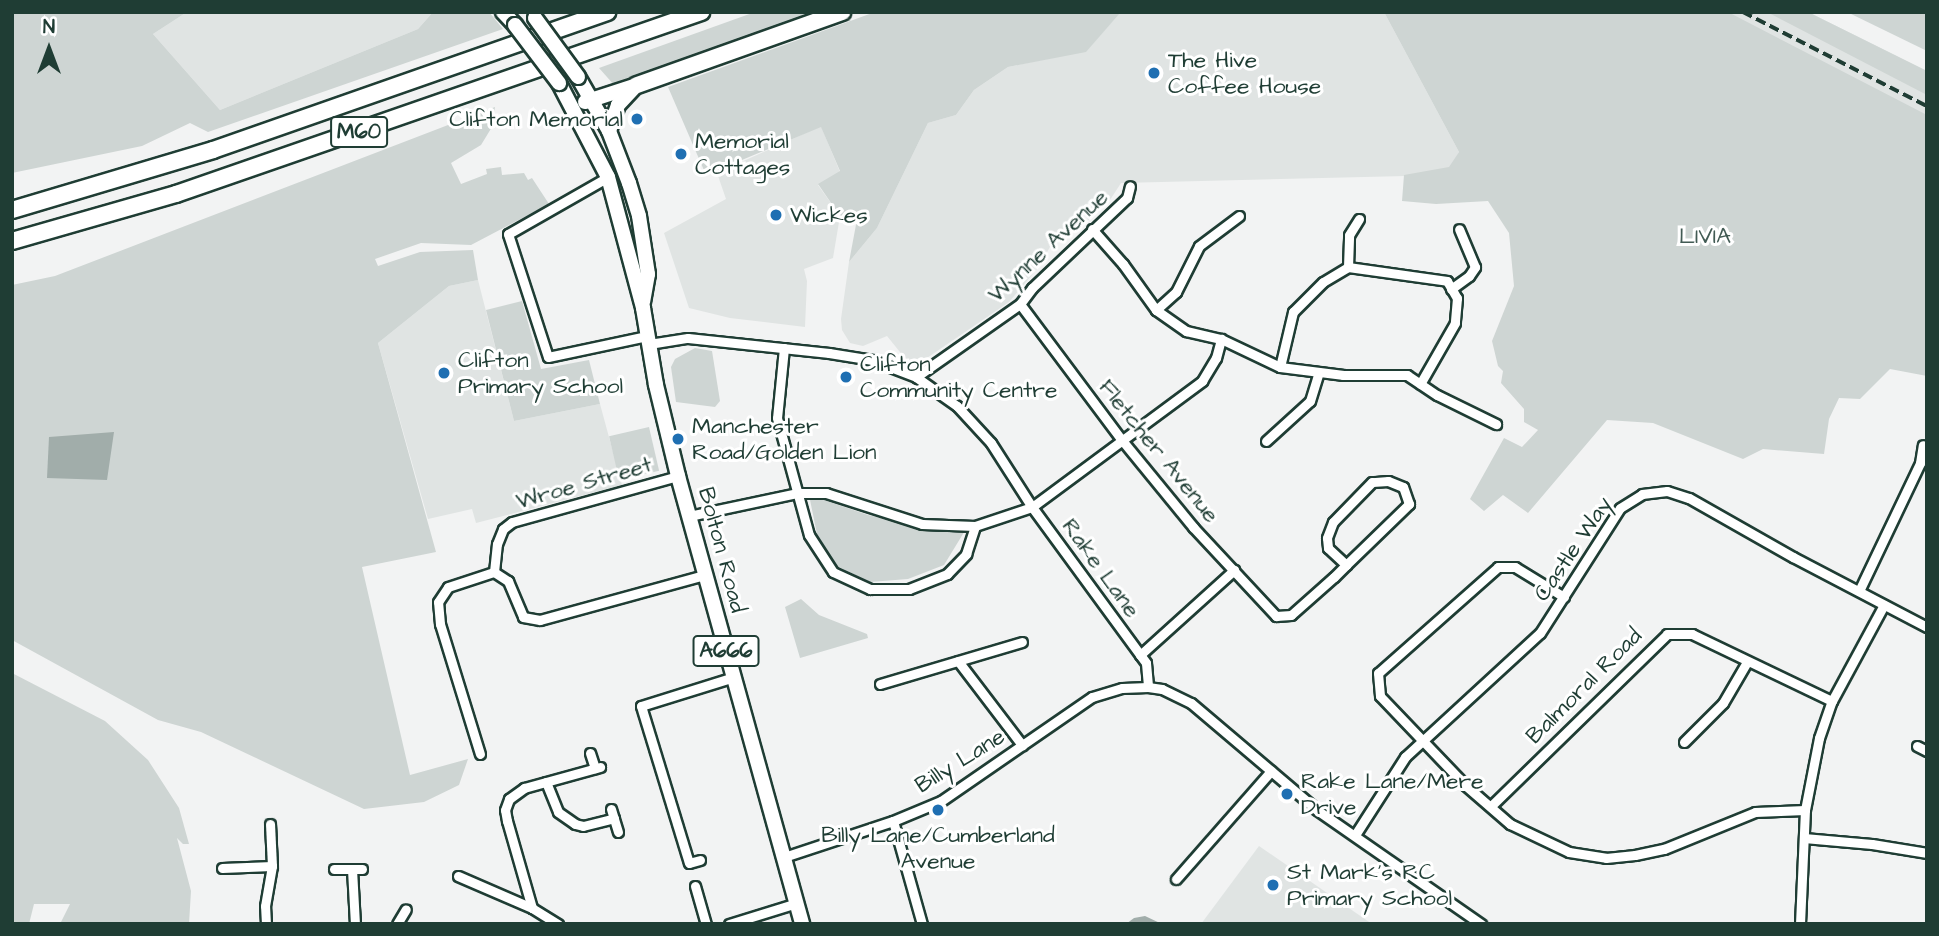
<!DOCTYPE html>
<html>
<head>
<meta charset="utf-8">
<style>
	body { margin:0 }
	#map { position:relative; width:1939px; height:936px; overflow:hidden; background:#f2f3f3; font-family:"Architects Daughter",sans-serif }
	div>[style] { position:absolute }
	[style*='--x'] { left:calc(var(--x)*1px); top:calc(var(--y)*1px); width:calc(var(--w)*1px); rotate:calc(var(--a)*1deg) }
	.built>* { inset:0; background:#e0e4e3 }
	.green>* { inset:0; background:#ced5d3; transform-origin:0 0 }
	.water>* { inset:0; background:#a1adaa }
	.roads { filter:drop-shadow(2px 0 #1f3d34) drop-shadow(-2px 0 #1f3d34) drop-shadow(0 2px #1f3d34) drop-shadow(0 -2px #1f3d34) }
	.street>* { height:9px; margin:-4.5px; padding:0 4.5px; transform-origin:4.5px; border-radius:4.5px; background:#fff }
	.primary>* { height:14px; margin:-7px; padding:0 7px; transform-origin:7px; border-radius:7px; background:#fff }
	.highway>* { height:16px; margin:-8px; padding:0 8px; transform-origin:8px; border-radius:8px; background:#fff }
	.rail>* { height:3.5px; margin-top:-1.75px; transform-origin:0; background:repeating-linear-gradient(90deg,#1f3d34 0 10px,transparent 0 15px) }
	.bridges { filter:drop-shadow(2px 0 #1f3d34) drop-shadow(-2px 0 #1f3d34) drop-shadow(0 2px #1f3d34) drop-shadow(0 -2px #1f3d34) }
	.primary-bridge>* { height:14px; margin:-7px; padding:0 7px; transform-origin:7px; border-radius:7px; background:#fff }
	.dots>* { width:19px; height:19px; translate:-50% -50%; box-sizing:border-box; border:4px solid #fff; border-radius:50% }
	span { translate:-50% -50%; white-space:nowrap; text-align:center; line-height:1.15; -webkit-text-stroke:6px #fff; paint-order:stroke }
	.shield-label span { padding:2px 5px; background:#fff; border:2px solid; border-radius:5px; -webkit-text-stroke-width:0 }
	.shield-label { font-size:21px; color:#1f3d34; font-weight:700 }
	.poi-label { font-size:23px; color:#1f3d34 }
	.left { translate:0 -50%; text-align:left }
	.right { translate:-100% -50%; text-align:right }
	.park-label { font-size:23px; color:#425b54 }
	.street-label { font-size:23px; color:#1f3d34 }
	.frame { position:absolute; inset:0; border:14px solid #1f3d34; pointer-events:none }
	.north { position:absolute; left:14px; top:14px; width:70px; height:70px; -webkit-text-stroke:5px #fff; paint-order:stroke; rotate:0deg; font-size:19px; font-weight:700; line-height:28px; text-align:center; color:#1f3d34 }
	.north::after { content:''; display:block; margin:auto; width:24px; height:32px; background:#1f3d34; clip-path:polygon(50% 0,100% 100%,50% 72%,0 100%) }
</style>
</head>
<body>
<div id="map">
	<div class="built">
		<i style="clip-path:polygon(187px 12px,433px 12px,418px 29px,220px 110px,153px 34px)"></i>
		<i style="clip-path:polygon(1121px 12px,1384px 12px,1459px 152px,1448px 175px,1121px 183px,1110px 200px,1077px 231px,1053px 242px,1037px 269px,1009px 302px,921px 362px,908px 362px,887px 336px,863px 346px,850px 343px,842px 330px,841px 319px,849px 262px,877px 228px,928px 123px,956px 115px,974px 90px,1008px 67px,1086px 51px)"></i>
		<i style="clip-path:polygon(1699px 12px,1808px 12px,1927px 71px,1927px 134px)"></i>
		<i style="clip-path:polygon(821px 126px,840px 172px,818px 185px,840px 216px,833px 258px,804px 269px,807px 281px,805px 327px,730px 318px,689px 308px,664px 233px,726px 199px,717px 173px)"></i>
		<i style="clip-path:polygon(478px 280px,514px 421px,600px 404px,622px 485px,476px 523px,472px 509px,428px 519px,378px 343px,449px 286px)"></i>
		<i style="clip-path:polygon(1259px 846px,1372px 924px,1201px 924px)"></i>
	</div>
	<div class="green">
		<i style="clip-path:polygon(12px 12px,187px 12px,153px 34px,220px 110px,418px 29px,433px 12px,489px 12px,503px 29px,208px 132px,190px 123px,142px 146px,12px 173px)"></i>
		<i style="clip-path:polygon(755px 12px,819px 12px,615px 86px,599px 68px)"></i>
		<i style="clip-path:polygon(875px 12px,1121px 12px,1086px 52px,1008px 67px,974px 90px,956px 115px,928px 123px,877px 228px,849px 262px,858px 214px,840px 216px,818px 184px,840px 171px,821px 127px,706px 175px,668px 87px)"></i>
		<i style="clip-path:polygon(1384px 12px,1728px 12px,1927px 115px,1927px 376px,1890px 369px,1860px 399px,1839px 398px,1829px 419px,1824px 454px,1763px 449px,1743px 459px,1653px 423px,1607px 420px,1528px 513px,1503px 495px,1484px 511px,1470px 499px,1504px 438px,1522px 447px,1538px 430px,1524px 422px,1524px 409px,1501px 383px,1503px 371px,1498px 366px,1492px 341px,1514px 286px,1509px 233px,1488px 201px,1436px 204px,1402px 201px,1404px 175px,1449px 167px,1459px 152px)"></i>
		<i style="clip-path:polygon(1767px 12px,1808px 12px,1927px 71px,1927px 95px)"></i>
		<i style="clip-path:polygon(1847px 12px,1927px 12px,1927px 51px)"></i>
		<i style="clip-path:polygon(495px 107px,492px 127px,481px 145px,451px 163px,461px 184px,487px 174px,486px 169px,501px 167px,502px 175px,524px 173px,528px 180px,532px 178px,549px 204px,471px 245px,421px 243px,375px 259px,378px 266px,420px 252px,473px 250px,478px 280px,449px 286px,378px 343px,436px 552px,362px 567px,410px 775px,468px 759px,459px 785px,424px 802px,364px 809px,201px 732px,158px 720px,12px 640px,12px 285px,55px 276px)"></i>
		<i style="clip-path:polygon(522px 301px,541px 369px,589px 360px,600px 404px,514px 421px,486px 310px)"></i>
		<i style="clip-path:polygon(695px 348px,712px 351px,720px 401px,715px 407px,676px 402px,671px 367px,675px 359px)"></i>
		<i style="left:649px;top:427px;width:45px;height:41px;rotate:77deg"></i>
		<i style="clip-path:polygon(809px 495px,868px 515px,921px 527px,966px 529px,944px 565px,908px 579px,870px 582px,837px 566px,817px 534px)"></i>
		<i style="clip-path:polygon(801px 599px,819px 615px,867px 634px,868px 638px,800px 658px,785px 607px)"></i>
		<i style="clip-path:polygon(12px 673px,105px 721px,148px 760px,179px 808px,189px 844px,183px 844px,177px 838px,191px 891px,189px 924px,60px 924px,70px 904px,34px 904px,29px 924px,12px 924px)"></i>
	</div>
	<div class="water">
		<i style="clip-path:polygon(114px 432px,107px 480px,47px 478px,49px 437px)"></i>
		<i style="clip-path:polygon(1145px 916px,1162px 924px,1126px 924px,1134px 918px)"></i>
	</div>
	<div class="roads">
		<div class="street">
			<i style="--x:608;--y:177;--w:115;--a:150.3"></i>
			<i style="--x:508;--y:234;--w:129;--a:72"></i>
			<i style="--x:548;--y:357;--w:101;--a:-12"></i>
			<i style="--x:1092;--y:229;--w:47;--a:48.5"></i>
			<i style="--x:1123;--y:264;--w:57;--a:54.3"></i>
			<i style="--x:1156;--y:310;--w:37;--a:35"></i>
			<i style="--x:1186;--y:331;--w:36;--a:13"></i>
			<i style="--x:1221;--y:339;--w:65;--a:25.4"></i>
			<i style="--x:1280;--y:367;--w:64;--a:7.2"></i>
			<i style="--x:1343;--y:375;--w:64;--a:0"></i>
			<i style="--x:1407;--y:375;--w:36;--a:34"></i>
			<i style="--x:1437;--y:395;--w:66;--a:26.2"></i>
			<i style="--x:1348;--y:267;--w:32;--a:-88"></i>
			<i style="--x:1349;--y:235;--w:19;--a:-58"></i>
			<i style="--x:1451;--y:289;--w:22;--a:-36"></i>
			<i style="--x:1469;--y:276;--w:11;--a:-56"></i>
			<i style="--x:1475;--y:267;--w:41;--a:-112.8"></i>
			<i style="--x:1020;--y:304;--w:169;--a:53.2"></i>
			<i style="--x:1121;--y:439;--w:114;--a:50.7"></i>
			<i style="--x:1193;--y:527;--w:122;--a:47"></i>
			<i style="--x:1276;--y:616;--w:15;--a:-4"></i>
			<i style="--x:1291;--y:615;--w:57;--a:-41.5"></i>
			<i style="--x:1334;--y:577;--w:17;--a:-45"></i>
			<i style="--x:1346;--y:565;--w:88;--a:-44.1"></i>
			<i style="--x:1409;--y:504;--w:18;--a:-109"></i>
			<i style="--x:1403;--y:487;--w:16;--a:-158"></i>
			<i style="--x:1388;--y:481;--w:16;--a:176"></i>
			<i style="--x:1372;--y:482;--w:56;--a:134.3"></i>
			<i style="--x:1333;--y:522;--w:17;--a:111"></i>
			<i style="--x:1327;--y:538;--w:10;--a:84"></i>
			<i style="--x:1328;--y:548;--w:25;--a:43"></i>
			<i style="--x:1156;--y:310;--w:27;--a:-42"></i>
			<i style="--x:1176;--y:292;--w:51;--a:-63.4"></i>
			<i style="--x:1199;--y:246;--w:50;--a:-36.9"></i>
			<i style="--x:649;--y:344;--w:39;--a:-9"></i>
			<i style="--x:688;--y:338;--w:142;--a:6.1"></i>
			<i style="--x:829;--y:353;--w:44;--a:9.2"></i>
			<i style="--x:872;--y:360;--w:47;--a:21.1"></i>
			<i style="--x:916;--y:377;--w:50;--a:35.3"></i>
			<i style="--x:957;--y:406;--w:50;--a:47.4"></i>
			<i style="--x:991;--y:443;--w:76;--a:57.4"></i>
			<i style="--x:1032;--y:507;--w:193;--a:53.8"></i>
			<i style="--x:1146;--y:663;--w:24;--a:85"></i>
			<i style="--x:784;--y:348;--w:70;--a:95.7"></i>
			<i style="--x:777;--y:418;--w:121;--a:74.7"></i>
			<i style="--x:809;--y:535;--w:44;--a:57"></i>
			<i style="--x:833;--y:572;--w:41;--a:24.7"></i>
			<i style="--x:870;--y:589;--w:39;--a:0"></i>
			<i style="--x:909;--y:589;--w:41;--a:-21.5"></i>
			<i style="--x:947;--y:574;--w:28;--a:-46"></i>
			<i style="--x:966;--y:554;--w:29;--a:-72"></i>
			<i style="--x:1280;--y:367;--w:57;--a:-76.7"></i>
			<i style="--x:1293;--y:312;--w:42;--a:-45"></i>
			<i style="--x:1323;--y:282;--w:29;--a:-31"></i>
			<i style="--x:1348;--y:267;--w:100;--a:8"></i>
			<i style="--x:1447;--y:281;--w:20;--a:60"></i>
			<i style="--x:1457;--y:298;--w:25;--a:95"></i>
			<i style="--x:1455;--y:323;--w:70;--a:119.8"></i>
			<i style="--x:916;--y:377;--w:127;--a:-35.1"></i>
			<i style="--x:1020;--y:304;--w:20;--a:-53"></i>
			<i style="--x:1032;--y:288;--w:131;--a:-43.5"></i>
			<i style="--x:1127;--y:198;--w:12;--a:-76"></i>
			<i style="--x:1266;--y:441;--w:59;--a:-42.3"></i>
			<i style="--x:1310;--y:401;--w:30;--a:-73"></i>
			<i style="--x:689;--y:516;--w:110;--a:-12"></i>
			<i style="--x:797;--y:493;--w:29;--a:0"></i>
			<i style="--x:826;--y:493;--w:101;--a:17.9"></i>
			<i style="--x:922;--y:524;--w:53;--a:2.2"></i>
			<i style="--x:975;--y:526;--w:60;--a:-18.4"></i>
			<i style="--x:1032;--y:507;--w:212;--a:-36.5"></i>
			<i style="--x:1202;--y:381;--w:27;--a:-59"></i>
			<i style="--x:1216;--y:358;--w:20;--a:-75"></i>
			<i style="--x:494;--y:572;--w:28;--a:-84"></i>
			<i style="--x:497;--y:544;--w:16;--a:-68"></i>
			<i style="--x:503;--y:529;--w:11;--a:-38"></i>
			<i style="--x:512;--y:522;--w:172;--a:-15.5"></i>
			<i style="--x:1859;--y:591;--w:142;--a:-64.5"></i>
			<i style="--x:1920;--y:463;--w:18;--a:-81"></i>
			<i style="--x:1564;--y:597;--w:57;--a:-148.5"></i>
			<i style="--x:1515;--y:567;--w:17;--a:180"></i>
			<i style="--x:1498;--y:567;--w:160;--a:138.5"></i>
			<i style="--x:1378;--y:673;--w:23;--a:85"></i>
			<i style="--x:1380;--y:696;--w:123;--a:46.3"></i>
			<i style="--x:1465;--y:785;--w:60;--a:40.9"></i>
			<i style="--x:1510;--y:824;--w:65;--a:25.4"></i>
			<i style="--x:1569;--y:852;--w:37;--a:9"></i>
			<i style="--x:1606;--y:858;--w:29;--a:-6"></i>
			<i style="--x:1635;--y:855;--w:30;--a:-12"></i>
			<i style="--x:1664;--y:849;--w:98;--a:-22.1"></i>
			<i style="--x:1755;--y:812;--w:50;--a:-2.3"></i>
			<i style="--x:1140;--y:655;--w:127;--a:-42.1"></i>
			<i style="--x:958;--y:661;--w:106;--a:52.7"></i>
			<i style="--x:880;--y:684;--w:148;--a:-16.5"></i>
			<i style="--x:1684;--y:742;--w:55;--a:-45"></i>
			<i style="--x:1723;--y:703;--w:48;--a:-59.7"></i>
			<i style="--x:1917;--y:746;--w:11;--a:27"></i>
			<i style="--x:590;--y:753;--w:16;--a:72"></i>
			<i style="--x:480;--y:754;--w:136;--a:-107.1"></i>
			<i style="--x:440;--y:624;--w:22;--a:-95"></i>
			<i style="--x:438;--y:602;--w:18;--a:-56"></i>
			<i style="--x:448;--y:587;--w:48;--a:-18.1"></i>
			<i style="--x:494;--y:572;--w:17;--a:33"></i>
			<i style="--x:508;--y:581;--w:39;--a:67"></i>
			<i style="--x:523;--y:617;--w:17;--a:10"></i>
			<i style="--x:540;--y:620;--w:171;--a:-15.3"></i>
			<i style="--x:546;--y:782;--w:32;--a:68"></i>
			<i style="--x:558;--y:812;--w:21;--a:35"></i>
			<i style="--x:575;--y:824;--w:8;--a:14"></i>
			<i style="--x:583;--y:826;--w:32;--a:-14"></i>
			<i style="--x:1491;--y:806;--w:246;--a:-44.3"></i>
			<i style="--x:1667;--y:634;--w:25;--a:0"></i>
			<i style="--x:1692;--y:634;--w:155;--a:25.6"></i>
			<i style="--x:611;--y:809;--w:24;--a:73"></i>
			<i style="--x:893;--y:821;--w:107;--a:74.3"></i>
			<i style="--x:1355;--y:835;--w:93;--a:-57.3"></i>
			<i style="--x:1405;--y:757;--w:183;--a:-42.6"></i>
			<i style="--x:1540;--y:633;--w:148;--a:-57.4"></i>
			<i style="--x:1620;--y:508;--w:26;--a:-32"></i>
			<i style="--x:1642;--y:494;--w:25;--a:-7"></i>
			<i style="--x:1667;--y:491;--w:23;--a:18"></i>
			<i style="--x:1689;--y:498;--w:120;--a:29.6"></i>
			<i style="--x:1793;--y:557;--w:151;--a:27.6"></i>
			<i style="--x:1804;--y:838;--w:68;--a:5"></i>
			<i style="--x:1872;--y:844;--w:56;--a:9.3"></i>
			<i style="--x:784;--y:857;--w:115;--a:-18.3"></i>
			<i style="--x:893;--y:821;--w:52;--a:-22.6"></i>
			<i style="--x:941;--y:801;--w:183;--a:-34.6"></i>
			<i style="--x:1092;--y:697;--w:31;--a:-17"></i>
			<i style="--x:1122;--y:688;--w:26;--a:-2"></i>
			<i style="--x:1148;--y:687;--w:14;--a:8"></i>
			<i style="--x:1162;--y:689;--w:32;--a:26"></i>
			<i style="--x:1191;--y:703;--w:165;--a:40.3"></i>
			<i style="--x:1317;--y:810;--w:200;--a:34.8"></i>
			<i style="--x:700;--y:860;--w:11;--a:165"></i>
			<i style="--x:689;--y:863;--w:164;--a:-107"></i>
			<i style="--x:641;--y:706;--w:97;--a:-17.3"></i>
			<i style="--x:222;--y:868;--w:50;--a:-2.3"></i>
			<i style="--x:334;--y:869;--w:28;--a:0"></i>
			<i style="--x:352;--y:869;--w:55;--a:86.9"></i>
			<i style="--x:458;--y:876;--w:81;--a:23.4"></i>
			<i style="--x:532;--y:908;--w:31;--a:32"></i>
			<i style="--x:1176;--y:879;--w:144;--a:-48.7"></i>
			<i style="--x:695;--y:886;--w:40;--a:74"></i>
			<i style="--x:532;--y:908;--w:91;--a:-106"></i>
			<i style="--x:507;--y:821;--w:11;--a:-100"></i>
			<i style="--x:505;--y:810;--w:12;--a:-70"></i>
			<i style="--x:509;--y:799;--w:19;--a:-36"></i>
			<i style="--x:524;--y:788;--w:79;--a:-15.4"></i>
			<i style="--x:266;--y:924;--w:18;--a:-93"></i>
			<i style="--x:265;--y:906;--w:41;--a:-80.1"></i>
			<i style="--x:272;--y:866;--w:42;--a:-92.7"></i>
			<i style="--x:397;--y:924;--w:17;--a:-59"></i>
			<i style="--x:729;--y:924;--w:71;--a:-17.2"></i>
			<i style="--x:1800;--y:924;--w:114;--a:-87.5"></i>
			<i style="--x:1805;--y:810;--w:73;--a:-79"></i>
			<i style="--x:1819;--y:738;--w:39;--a:-71"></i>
			<i style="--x:1832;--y:701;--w:109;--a:-61.6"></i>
		</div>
		<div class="primary">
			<i style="--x:503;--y:12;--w:18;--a:47"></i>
			<i style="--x:578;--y:77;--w:62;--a:60.1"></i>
			<i style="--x:609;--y:131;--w:56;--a:69"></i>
			<i style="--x:629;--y:183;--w:34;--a:73"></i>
			<i style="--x:639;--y:216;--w:59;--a:81.2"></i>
			<i style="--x:648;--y:274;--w:28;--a:100"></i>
			<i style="--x:559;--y:83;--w:106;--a:62.5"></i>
			<i style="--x:608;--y:177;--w:136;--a:75"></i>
			<i style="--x:643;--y:308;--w:78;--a:80.4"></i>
			<i style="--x:656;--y:385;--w:94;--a:76.4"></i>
			<i style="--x:678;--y:476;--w:465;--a:74.5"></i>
			<i style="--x:585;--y:102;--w:55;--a:-18.1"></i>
			<i style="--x:609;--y:131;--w:28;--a:-71"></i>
			<i style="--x:618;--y:105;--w:26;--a:-47"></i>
		</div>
		<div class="highway">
			<i style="--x:637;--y:85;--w:218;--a:-19.6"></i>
			<i style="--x:12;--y:210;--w:210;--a:-16.6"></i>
			<i style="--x:213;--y:150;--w:418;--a:-19.3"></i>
			<i style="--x:12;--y:241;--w:171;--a:-16"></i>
			<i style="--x:176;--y:194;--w:556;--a:-19.12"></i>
		</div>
	</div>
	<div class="rail">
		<i style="--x:1743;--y:12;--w:207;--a:27.1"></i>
	</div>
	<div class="bridges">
		<div class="primary-bridge">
			<i style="--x:535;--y:18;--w:73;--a:53.9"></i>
			<i style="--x:515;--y:25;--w:73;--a:52.8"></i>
		</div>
	</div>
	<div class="dots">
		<i style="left:1154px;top:73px;background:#1f6fb2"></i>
		<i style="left:637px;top:119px;background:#1f6fb2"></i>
		<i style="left:681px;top:154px;background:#1f6fb2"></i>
		<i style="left:776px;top:215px;background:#1f6fb2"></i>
		<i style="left:444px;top:373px;background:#1f6fb2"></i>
		<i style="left:846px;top:377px;background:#1f6fb2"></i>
		<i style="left:678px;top:439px;background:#1f6fb2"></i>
		<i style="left:1287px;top:794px;background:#1f6fb2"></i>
		<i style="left:938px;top:810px;background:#1f6fb2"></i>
		<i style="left:1273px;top:885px;background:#1f6fb2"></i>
	</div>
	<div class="shield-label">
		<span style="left:359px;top:132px">M60</span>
		<span style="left:726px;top:651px">A666</span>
	</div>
	<div class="poi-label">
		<span class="left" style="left:1168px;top:73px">The Hive<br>Coffee House</span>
		<span class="right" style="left:623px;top:119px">Clifton Memorial</span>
		<span class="left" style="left:695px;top:154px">Memorial<br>Cottages</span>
		<span class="left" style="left:790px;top:215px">Wickes</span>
		<span class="left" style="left:458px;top:373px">Clifton<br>Primary School</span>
		<span class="left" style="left:860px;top:377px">Clifton<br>Community Centre</span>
		<span class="left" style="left:692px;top:439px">Manchester<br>Road/Golden Lion</span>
		<span class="left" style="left:1301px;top:794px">Rake Lane/Mere<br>Drive</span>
		<span style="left:938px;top:848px">Billy Lane/Cumberland<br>Avenue</span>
		<span class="left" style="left:1287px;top:885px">St Mark's RC<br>Primary School</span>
	</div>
	<div class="park-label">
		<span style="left:1705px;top:236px">LIVIA</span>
	</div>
	<div class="street-label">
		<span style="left:1048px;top:246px;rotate:-43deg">Wynne Avenue</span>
		<span style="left:1159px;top:451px;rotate:51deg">Fletcher Avenue</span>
		<span style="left:584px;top:483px;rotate:-16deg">Wroe Street</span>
		<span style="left:1573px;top:549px;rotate:-56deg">Castle Way</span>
		<span style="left:722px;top:550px;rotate:75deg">Bolton Road</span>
		<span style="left:1101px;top:568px;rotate:54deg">Rake Lane</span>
		<span style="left:1584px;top:686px;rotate:-45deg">Balmoral Road</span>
		<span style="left:960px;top:761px;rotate:-32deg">Billy Lane</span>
	</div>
	<div class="frame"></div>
	<div class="north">N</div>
</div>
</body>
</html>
